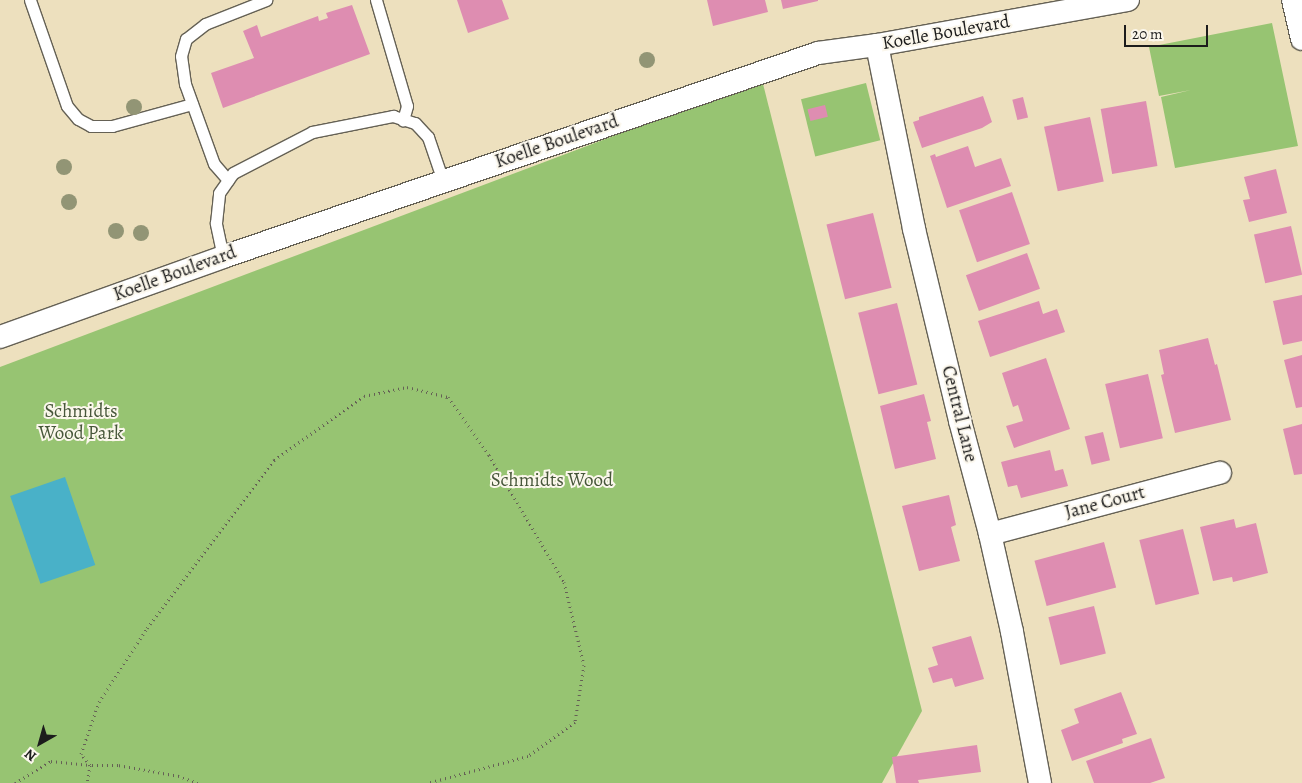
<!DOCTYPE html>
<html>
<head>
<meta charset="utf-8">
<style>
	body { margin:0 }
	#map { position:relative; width:1302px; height:783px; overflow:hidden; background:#ede0be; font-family:Alegreya,serif }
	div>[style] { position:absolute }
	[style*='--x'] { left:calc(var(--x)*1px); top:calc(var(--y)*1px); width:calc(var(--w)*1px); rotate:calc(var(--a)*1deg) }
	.green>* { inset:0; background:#97c472; transform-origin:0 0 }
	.water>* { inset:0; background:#49b1c8; transform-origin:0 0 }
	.building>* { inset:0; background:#de8db1; transform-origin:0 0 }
	.path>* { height:3px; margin-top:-1.5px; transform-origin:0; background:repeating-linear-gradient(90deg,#656155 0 1px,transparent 0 5px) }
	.roads { filter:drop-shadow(1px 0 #656155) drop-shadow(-1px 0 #656155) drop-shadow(0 1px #656155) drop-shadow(0 -1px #656155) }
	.lane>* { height:11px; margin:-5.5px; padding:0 5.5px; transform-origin:5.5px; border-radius:5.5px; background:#fff }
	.street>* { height:22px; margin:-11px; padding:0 11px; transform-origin:11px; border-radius:11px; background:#fff }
	.trees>* { width:16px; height:16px; margin:-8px; border-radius:50%; background:#929575 }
	span { translate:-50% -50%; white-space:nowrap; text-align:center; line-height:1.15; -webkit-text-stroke:4px #fbf7ec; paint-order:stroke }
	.street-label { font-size:19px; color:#1c1c1c }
	.park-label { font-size:19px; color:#47573a }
	.north { position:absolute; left:15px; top:718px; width:50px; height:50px; -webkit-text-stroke:4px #fbf7ec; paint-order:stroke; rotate:218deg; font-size:14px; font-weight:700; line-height:20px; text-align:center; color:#1c1c1c }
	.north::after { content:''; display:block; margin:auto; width:18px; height:22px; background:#1c1c1c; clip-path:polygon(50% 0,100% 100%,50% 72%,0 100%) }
	.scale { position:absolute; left:1124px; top:25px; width:84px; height:22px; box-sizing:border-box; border:2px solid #1c1c1c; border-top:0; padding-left:6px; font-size:15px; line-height:18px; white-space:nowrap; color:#1c1c1c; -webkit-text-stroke:4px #fbf7ec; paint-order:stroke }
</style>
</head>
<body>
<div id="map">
	<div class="green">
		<i style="clip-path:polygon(1272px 23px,1298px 146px,1175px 168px,1161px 97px,1191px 90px,1159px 96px,1149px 47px)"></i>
		<i style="clip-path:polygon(762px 80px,922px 711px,882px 783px,0 783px,0 367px)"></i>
		<i style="left:866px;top:83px;width:59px;height:67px;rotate:76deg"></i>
	</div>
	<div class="water">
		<i style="left:65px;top:477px;width:93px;height:58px;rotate:71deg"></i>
	</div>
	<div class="building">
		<i style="clip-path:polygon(457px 0,502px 0,509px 19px,468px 33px)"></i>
		<i style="clip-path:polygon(707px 0,765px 0,768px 12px,713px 26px)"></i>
		<i style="clip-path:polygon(781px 0,818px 0,818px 1px,783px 9px)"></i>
		<i style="clip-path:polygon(352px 5px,370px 54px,223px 108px,211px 73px,254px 58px,243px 31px,257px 25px,261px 37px,318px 16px,319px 21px,328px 18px,326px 13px)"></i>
		<i style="clip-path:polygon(983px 96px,992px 122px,982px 128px,922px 148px,913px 122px,919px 120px,919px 117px)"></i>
		<i style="left:1023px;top:97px;width:21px;height:11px;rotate:76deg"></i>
		<i style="left:1146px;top:101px;width:66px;height:46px;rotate:80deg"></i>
		<i style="left:825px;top:105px;width:12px;height:18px;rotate:76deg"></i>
		<i style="left:1090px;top:117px;width:66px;height:47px;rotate:78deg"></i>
		<i style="clip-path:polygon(968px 146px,975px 167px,1001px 158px,1011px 186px,947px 208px,930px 156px,935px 154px,936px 157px)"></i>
		<i style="clip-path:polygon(1276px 169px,1287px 213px,1249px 222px,1243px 200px,1250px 199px,1244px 177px)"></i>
		<i style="left:1012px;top:192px;width:55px;height:56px;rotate:71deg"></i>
		<i style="left:873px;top:213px;width:77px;height:48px;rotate:76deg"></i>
		<i style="left:1291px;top:226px;width:50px;height:38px;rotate:77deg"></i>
		<i style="left:1027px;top:253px;width:38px;height:65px;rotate:70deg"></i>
		<i style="clip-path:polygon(1302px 295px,1302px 341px,1283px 345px,1273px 301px)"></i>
		<i style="clip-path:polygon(1039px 301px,1043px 314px,1057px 309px,1065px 332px,990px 357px,978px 321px)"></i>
		<i style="left:897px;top:303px;width:84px;height:40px;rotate:76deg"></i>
		<i style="clip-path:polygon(1208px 338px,1215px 365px,1217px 364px,1231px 420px,1175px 433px,1161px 375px,1164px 374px,1159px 350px)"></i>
		<i style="clip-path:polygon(1302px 355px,1302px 407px,1296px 408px,1284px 360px)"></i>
		<i style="clip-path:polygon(1046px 358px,1070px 429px,1014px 448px,1006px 426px,1023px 421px,1018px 405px,1013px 407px,1002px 373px)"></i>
		<i style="left:1148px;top:374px;width:66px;height:44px;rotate:77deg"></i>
		<i style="clip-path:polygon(924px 394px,931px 421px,927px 422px,936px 459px,895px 469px,880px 406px)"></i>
		<i style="clip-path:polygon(1302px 424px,1302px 474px,1294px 475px,1283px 429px)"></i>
		<i style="left:1103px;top:432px;width:29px;height:19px;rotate:76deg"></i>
		<i style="clip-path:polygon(1050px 450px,1055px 471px,1063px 469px,1068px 486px,1021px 498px,1017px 485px,1008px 487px,1001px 462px)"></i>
		<i style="clip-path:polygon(949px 495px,956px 525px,951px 527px,960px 561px,919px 571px,902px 506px)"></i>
		<i style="clip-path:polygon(1234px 519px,1236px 528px,1256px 523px,1268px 573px,1233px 582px,1232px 577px,1213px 581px,1200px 527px)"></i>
		<i style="left:1183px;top:529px;width:67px;height:45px;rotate:76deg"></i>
		<i style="left:1104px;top:542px;width:47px;height:72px;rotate:75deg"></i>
		<i style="left:1094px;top:606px;width:49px;height:47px;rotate:76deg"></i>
		<i style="clip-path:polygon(971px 636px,984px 679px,955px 687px,952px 678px,933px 683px,928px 668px,938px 665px,932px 647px)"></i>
		<i style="clip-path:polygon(1121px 692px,1137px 734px,1122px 739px,1123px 743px,1072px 761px,1061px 730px,1079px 723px,1074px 709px)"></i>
		<i style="clip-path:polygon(1151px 738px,1165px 778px,1150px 783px,1094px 783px,1086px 761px)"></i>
		<i style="clip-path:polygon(977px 745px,981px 772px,918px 780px,919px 783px,896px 783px,892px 757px)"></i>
	</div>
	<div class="path">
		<i style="--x:15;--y:783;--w:42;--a:-31.4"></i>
		<i style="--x:51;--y:761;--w:39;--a:6"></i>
		<i style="--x:90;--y:765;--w:18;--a:99"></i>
		<i style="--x:198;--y:783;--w:20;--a:-160"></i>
		<i style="--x:179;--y:776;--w:62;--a:-169.8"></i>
		<i style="--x:118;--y:765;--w:28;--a:180"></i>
		<i style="--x:90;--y:765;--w:14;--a:-129"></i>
		<i style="--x:81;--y:754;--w:55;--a:-70.9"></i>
		<i style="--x:99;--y:702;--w:88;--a:-57"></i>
		<i style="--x:147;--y:628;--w:211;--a:-52.9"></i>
		<i style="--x:274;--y:460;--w:110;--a:-35.4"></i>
		<i style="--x:364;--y:396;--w:44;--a:-11.8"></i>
		<i style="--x:407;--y:387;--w:42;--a:13.7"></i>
		<i style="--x:448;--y:397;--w:71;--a:54.7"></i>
		<i style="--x:489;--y:455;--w:147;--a:59.4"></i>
		<i style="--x:564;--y:582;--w:85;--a:76.5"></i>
		<i style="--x:584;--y:665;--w:58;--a:99"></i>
		<i style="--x:575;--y:722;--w:58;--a:144.1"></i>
		<i style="--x:528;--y:756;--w:105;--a:165"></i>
	</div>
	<div class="roads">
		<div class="lane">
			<i style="--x:30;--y:0;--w:112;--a:70.8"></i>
			<i style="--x:67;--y:106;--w:17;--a:50"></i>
			<i style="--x:78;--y:119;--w:15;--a:28"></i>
			<i style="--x:91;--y:126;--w:21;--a:0"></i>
			<i style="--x:112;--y:126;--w:83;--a:-15.4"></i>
			<i style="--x:376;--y:0;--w:110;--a:73.7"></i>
			<i style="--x:407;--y:106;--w:15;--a:106"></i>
			<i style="--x:228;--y:180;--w:21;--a:-131"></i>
			<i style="--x:214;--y:164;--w:85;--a:-109.9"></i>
			<i style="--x:185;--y:84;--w:28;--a:-98"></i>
			<i style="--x:181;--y:56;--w:18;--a:-74"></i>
			<i style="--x:186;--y:39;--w:24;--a:-38"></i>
			<i style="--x:205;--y:24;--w:66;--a:-21.5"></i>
			<i style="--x:223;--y:257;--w:35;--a:-102"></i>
			<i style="--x:216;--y:223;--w:30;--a:-84"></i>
			<i style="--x:219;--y:193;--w:24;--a:-55"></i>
			<i style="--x:233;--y:173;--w:89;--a:-27.4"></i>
			<i style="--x:312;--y:132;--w:83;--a:-11.2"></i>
			<i style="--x:393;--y:116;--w:23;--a:18"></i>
			<i style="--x:415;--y:123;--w:19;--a:47"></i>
			<i style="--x:428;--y:137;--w:46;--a:71.2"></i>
		</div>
		<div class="street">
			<i style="--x:1293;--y:0;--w:40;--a:77"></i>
			<i style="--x:877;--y:45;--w:188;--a:78.6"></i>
			<i style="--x:914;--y:229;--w:197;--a:76.5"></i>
			<i style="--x:960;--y:421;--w:117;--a:75.1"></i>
			<i style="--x:990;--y:534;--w:100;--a:77.3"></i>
			<i style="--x:1012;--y:632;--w:154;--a:79.5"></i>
			<i style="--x:0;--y:337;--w:237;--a:-19.7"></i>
			<i style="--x:223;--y:257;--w:629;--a:-18.92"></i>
			<i style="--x:818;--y:53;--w:60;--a:-7.7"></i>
			<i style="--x:877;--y:45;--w:255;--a:-10.2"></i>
			<i style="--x:990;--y:534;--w:238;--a:-14.9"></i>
		</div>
	</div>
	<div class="trees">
		<i style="left:647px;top:60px"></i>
		<i style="left:134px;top:107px"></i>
		<i style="left:64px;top:167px"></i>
		<i style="left:69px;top:202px"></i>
		<i style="left:116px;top:231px"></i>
		<i style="left:141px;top:233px"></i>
	</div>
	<div class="street-label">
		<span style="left:946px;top:33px;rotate:-10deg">Koelle Boulevard</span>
		<span style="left:557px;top:142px;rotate:-19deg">Koelle Boulevard</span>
		<span style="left:175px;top:274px;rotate:-20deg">Koelle Boulevard</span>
		<span style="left:959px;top:414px;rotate:76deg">Central Lane</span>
		<span style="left:1105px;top:503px;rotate:-15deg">Jane Court</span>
	</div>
	<div class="park-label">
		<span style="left:81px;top:423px">Schmidts<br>Wood Park</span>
		<span style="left:552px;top:481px">Schmidts Wood</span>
	</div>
	<div class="north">N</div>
	<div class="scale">20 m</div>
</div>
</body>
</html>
